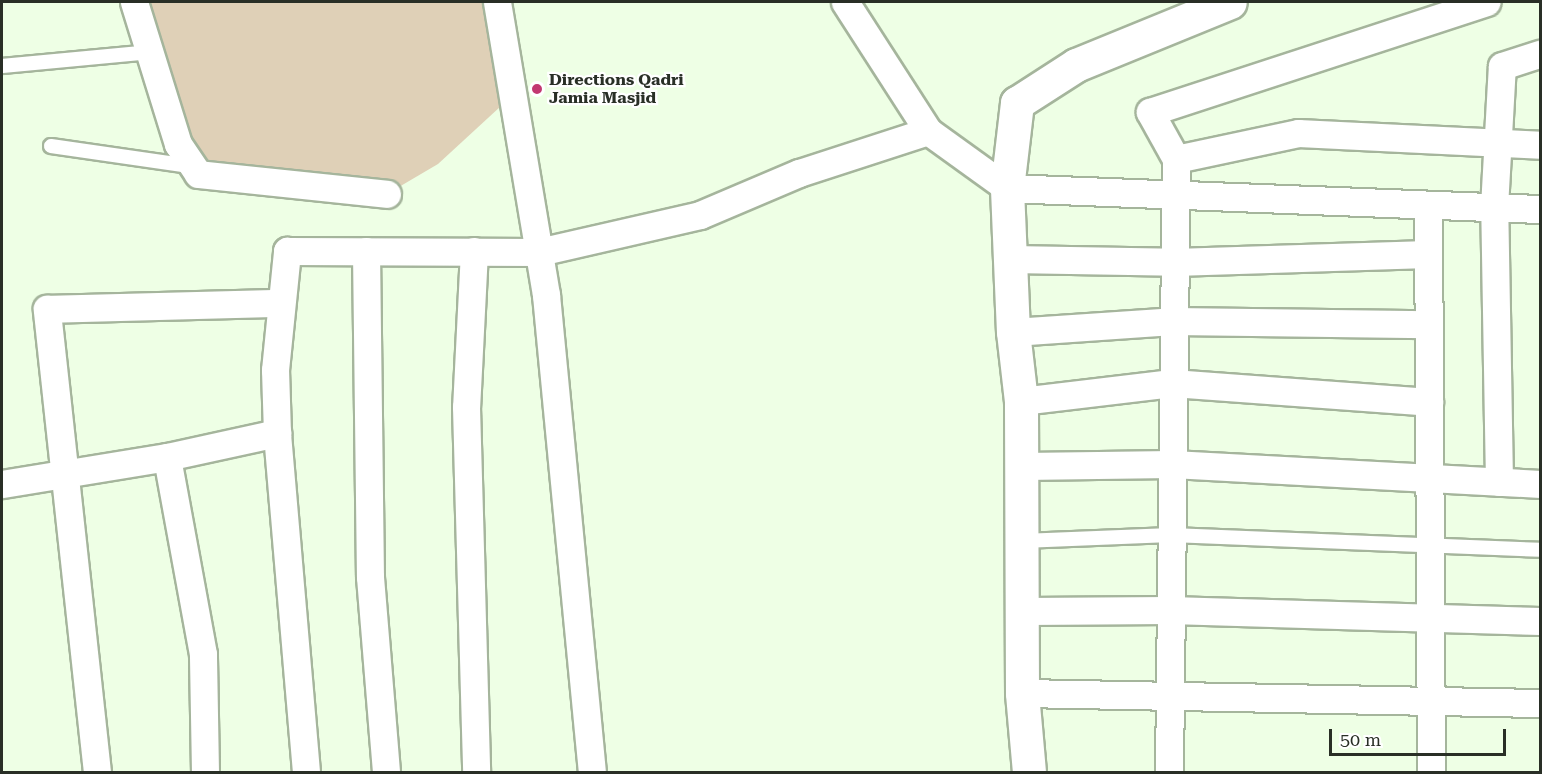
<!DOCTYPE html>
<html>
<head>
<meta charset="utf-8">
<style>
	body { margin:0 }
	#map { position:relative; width:1542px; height:774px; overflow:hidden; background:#eeffe5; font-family:"Roboto Serif",serif }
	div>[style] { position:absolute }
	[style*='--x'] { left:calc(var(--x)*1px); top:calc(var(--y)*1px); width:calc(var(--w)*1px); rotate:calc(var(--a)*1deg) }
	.green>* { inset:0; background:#dfd0b7 }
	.roads { filter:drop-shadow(2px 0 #a5b59c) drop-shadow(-2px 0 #a5b59c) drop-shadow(0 2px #a5b59c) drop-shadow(0 -2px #a5b59c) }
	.service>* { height:14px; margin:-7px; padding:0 7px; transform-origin:7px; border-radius:7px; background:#fff }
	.minor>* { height:27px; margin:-13.5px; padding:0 13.5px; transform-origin:13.5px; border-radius:13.5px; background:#fff }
	.tertiary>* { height:33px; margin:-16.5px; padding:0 16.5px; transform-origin:16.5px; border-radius:16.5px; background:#fff }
	.dots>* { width:16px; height:16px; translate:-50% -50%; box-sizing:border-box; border:3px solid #fff; border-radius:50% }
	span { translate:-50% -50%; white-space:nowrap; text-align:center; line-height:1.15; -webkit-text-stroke:4.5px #fff; paint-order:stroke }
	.poi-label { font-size:16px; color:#292f26; font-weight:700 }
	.left { translate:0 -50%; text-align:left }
	.frame { position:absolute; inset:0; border:3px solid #292f26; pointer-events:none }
	.scale { position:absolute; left:1329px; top:729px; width:177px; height:27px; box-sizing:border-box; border:3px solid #292f26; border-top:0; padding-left:8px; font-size:18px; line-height:21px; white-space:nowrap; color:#292f26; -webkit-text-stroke:4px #fff; paint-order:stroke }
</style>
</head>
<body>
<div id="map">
	<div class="green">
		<i style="clip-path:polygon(142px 2px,497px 2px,514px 94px,438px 164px,387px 194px,198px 174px)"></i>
	</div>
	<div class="roads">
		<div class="service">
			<i style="--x:2;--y:66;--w:148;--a:-5.4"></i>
			<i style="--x:51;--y:146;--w:140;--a:8.2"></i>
			<i style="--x:1022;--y:541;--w:149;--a:-2.3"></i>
			<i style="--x:1171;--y:535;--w:369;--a:2.3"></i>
		</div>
		<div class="minor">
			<i style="--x:134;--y:2;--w:149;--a:72.8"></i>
			<i style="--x:178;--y:144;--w:36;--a:56"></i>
			<i style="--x:198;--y:174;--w:190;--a:6"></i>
			<i style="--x:497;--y:2;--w:297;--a:80.5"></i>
			<i style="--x:546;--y:295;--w:479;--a:84.5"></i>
			<i style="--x:845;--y:2;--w:153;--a:57.2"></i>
			<i style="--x:928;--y:131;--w:97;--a:35.8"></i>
			<i style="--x:1007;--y:188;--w:533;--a:2.26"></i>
			<i style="--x:1502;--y:66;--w:40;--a:-18"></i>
			<i style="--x:1176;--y:159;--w:54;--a:-119"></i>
			<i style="--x:1150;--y:112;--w:354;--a:-18.1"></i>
			<i style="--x:1428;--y:205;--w:567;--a:89.7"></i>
			<i style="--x:366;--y:251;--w:326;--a:89.3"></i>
			<i style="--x:370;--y:577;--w:196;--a:85.3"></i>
			<i style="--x:474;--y:251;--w:156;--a:92.9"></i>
			<i style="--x:466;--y:407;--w:365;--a:88.4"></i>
			<i style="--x:1010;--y:259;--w:164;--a:1"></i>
			<i style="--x:1174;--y:262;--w:254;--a:-1.8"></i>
			<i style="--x:1013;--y:332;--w:160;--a:-3.9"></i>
			<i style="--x:1173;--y:321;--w:256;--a:0.7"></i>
			<i style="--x:1021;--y:401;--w:152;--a:-6.8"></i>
			<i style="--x:1172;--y:383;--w:258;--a:4.2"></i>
			<i style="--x:1023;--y:466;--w:149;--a:-0.8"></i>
			<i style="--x:1172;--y:464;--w:369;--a:3.1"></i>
			<i style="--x:1499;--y:482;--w:275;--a:-91"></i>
			<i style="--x:1494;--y:207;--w:141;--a:-86.8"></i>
			<i style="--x:2;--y:484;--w:167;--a:-9.3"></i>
			<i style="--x:1025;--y:611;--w:145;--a:-0.4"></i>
			<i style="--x:1170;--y:610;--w:370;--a:1.7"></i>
			<i style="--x:1022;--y:693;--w:518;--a:1.11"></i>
			<i style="--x:97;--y:772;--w:466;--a:-96.2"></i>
			<i style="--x:47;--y:309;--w:232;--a:-1.5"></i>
			<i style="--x:205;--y:772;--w:118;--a:-91"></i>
			<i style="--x:203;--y:654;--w:200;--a:-100.4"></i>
			<i style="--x:167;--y:457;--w:113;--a:-12.3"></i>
			<i style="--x:306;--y:772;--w:340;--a:-94.9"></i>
			<i style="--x:277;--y:433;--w:63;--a:-91.8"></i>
			<i style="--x:275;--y:370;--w:120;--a:-84.2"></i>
			<i style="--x:287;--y:251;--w:252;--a:0.2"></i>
			<i style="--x:539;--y:252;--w:165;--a:-12.9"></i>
			<i style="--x:700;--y:215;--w:108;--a:-23"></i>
			<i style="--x:799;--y:173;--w:136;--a:-18"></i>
			<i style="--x:1169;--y:772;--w:613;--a:-89.35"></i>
			<i style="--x:1176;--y:159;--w:125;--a:-12"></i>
			<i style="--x:1298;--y:133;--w:242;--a:2.8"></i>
		</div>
		<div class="tertiary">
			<i style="--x:1029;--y:772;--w:79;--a:-95.1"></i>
			<i style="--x:1022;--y:693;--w:292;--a:-90.2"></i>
			<i style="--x:1021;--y:401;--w:69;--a:-96.6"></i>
			<i style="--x:1013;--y:332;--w:144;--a:-92.4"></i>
			<i style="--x:1007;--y:188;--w:86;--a:-83.3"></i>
			<i style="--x:1017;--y:103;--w:70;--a:-32.8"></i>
			<i style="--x:1076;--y:65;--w:166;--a:-22.2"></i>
		</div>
	</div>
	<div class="dots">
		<i style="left:537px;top:89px;background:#c23871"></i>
	</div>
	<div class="poi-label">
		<span class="left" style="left:549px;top:89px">Directions Qadri<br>Jamia Masjid</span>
	</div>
	<div class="frame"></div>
	<div class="scale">50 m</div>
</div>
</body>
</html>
